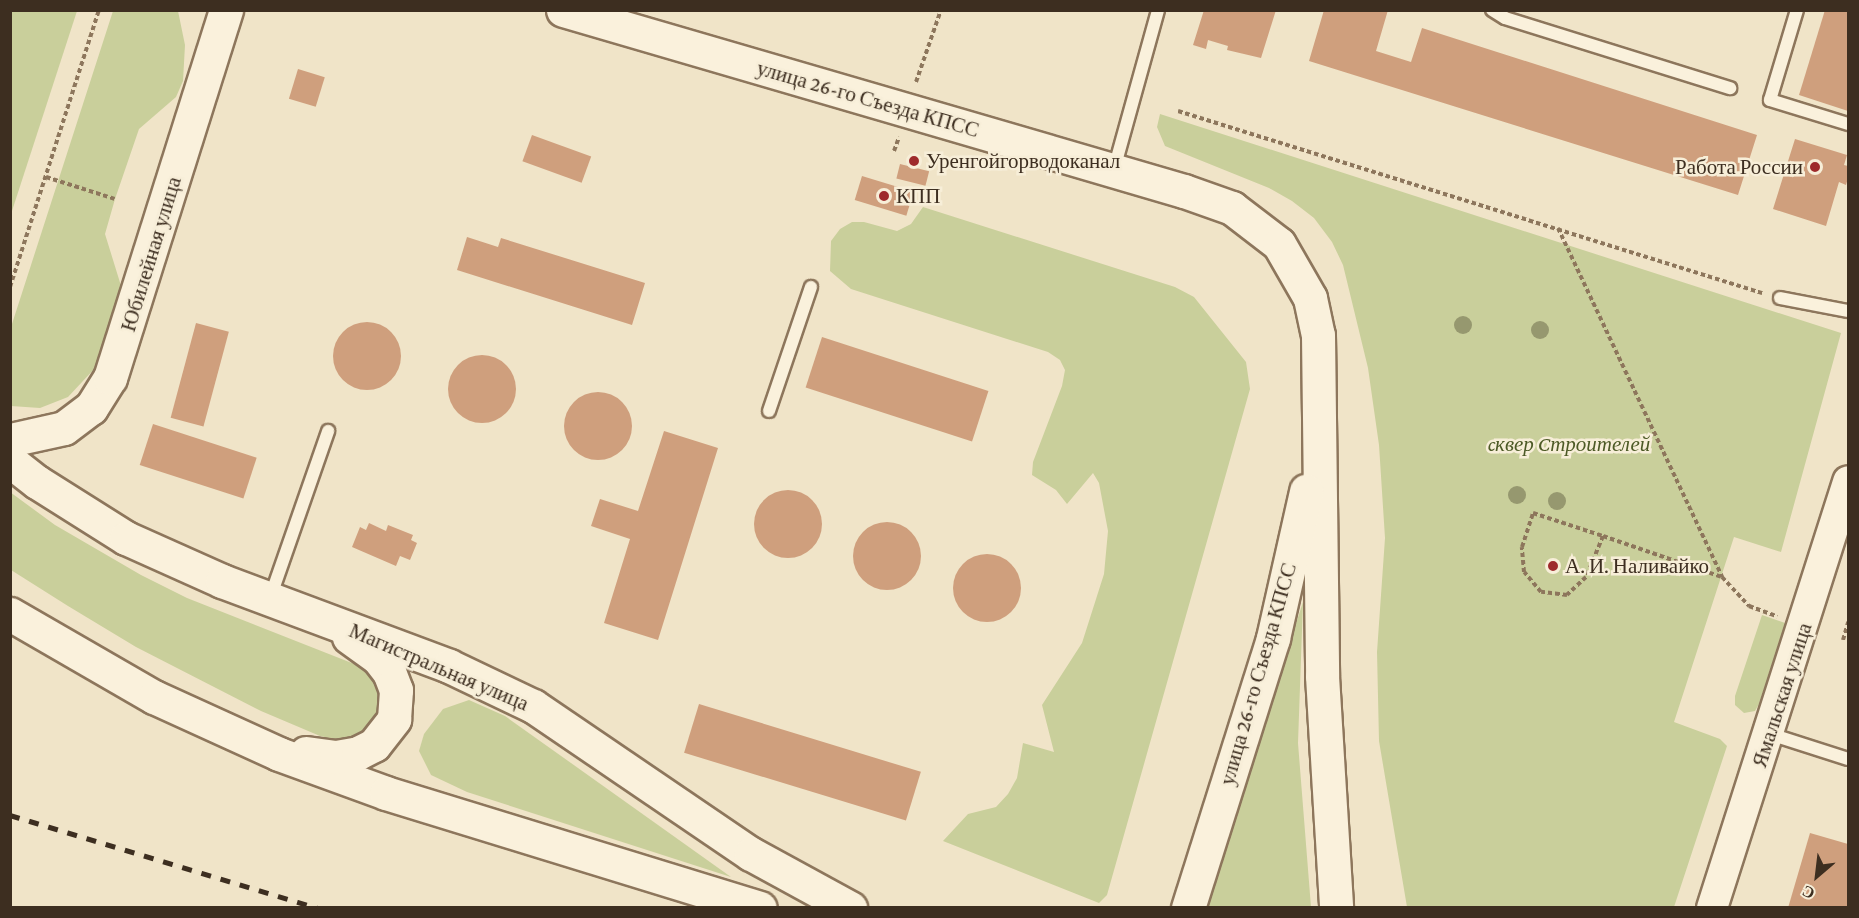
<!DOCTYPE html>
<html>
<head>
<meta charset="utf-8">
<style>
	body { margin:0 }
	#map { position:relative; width:1859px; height:918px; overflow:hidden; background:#f0e4c8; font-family:"Crimson Pro",serif }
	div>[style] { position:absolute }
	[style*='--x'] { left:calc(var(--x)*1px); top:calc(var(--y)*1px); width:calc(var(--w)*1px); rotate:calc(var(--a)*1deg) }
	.green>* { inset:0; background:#c9cf9b }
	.building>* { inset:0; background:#cf9f7d; transform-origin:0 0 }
	.round { border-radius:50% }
	.path>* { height:4px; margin-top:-2px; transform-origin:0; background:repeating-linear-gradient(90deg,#8d765c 0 4.5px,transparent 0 7.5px) }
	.roads { filter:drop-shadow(2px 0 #8d765c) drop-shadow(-2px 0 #8d765c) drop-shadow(0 2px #8d765c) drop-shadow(0 -2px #8d765c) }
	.service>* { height:12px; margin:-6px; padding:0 6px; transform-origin:6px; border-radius:6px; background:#faf1dc }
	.tertiary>* { height:30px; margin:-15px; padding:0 15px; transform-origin:15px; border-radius:15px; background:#faf1dc }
	.secondary>* { height:33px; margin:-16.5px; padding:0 16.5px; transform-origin:16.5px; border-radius:16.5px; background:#faf1dc }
	.rail>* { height:4.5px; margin-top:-2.25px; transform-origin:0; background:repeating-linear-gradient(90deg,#3d2e20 0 10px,transparent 0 20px) }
	.trees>* { width:18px; height:18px; margin:-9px; border-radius:50%; background:#96986f }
	.dots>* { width:16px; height:16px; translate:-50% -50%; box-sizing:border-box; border:3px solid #f7eed8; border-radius:50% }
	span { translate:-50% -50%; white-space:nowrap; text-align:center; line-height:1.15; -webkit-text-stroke:5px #f7eed8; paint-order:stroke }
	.street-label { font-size:21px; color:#3d2e20 }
	.poi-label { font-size:21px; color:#3d2e20 }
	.left { translate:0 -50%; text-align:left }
	.right { translate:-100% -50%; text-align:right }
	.park-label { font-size:21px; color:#4d5a26; font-style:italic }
	.frame { position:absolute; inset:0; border:12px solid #3d2e20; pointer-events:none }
	.north { position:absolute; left:1787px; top:846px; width:60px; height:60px; -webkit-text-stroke:4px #f7eed8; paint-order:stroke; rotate:208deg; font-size:16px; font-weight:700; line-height:24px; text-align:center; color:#3d2e20 }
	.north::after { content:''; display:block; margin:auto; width:21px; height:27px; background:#3d2e20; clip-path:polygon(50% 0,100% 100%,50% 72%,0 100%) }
</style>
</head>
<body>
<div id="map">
	<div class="green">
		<i style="clip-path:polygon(11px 10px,77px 11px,11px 214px,10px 11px)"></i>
		<i style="clip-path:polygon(113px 11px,178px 11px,185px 45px,183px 81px,176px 97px,139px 129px,115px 199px,105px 234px,122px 289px,96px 367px,68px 397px,40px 408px,11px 406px,11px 327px)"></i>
		<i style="clip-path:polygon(1160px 114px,1841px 333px,1781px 552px,1734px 537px,1674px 722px,1720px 739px,1727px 746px,1674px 907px,1407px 907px,1379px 741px,1377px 652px,1385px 538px,1379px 445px,1368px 368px,1343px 265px,1332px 242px,1314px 218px,1292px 201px,1269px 188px,1165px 146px,1157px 127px)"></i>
		<i style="clip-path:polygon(923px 207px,1175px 287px,1194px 297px,1246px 362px,1250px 389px,1107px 895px,1099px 903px,943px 841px,968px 814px,996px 807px,1008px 794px,1017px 778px,1023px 743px,1054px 752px,1042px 705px,1082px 643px,1104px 574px,1108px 531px,1099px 483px,1093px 473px,1067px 504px,1056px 490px,1032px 475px,1033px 462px,1062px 386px,1065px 370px,1060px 360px,1048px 352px,851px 289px,830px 271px,831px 241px,840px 229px,852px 222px,864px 222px,897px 231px,911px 224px)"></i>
		<i style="clip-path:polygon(10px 492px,55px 525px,141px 575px,187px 598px,367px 669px,378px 681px,382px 696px,378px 716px,368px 730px,343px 741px,320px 736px,261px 711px,136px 647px,68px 606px,11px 570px)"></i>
		<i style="clip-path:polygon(1303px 602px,1298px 743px,1311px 907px,1207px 908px,1213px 878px)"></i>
		<i style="clip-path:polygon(1762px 615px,1785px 623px,1759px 704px,1755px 711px,1744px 713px,1735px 705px,1735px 696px)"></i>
		<i style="clip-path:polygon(469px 700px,505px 716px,731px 877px,467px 792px,431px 775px,419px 751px,424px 734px,443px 709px)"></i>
	</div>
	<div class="building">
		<i style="clip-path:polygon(1204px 10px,1276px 10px,1261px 58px,1227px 50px,1228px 46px,1208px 40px,1206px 49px,1193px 45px)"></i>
		<i style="clip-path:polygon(1324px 10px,1388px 10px,1376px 51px,1411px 62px,1422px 28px,1757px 135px,1738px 195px,1309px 61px)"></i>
		<i style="clip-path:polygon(1825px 10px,1848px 10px,1848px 111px,1799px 95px)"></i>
		<i style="left:298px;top:69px;width:28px;height:31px;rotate:17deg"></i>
		<i style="left:532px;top:135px;width:63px;height:28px;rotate:20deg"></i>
		<i style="clip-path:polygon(1795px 139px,1847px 155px,1844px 165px,1848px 166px,1848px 178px,1846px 185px,1839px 182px,1826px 226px,1773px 209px)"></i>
		<i style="left:900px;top:164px;width:30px;height:15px;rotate:14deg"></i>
		<i style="left:862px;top:176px;width:54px;height:25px;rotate:17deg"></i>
		<i style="clip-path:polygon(467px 237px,498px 247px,501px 238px,645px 283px,632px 325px,457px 270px)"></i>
		<i class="round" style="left:333px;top:322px;width:68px;height:68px"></i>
		<i style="left:196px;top:323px;width:34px;height:98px;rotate:15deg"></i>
		<i style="left:822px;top:337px;width:175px;height:53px;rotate:18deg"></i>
		<i class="round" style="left:448px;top:355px;width:68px;height:68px"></i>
		<i class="round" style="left:564px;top:392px;width:68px;height:68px"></i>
		<i style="left:153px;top:424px;width:109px;height:43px;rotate:18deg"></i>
		<i style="clip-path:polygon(664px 431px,718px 448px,658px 640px,604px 623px,630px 539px,591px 526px,600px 499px,638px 511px)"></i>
		<i class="round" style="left:754px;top:490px;width:68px;height:68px"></i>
		<i class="round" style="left:853px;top:522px;width:68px;height:68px"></i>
		<i style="clip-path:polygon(369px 523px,386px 531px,388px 525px,413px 535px,411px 540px,417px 543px,410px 560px,400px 556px,396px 566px,352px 547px,360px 527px,366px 530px)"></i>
		<i class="round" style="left:953px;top:554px;width:68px;height:68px"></i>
		<i style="left:699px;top:704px;width:232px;height:51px;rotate:17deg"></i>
		<i style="clip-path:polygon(1810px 833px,1848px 844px,1848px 908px,1788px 908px)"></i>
	</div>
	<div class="path">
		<i style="--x:916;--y:82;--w:76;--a:-70.9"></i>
		<i style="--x:1178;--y:111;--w:612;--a:17.31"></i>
		<i style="--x:894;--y:151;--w:15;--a:-70"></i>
		<i style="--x:46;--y:177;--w:72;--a:17.7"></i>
		<i style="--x:1558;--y:228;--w:386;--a:64.8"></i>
		<i style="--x:1722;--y:577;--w:40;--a:47"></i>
		<i style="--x:1749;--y:606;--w:30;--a:20"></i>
		<i style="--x:10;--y:287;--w:291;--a:-72.2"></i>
		<i style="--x:1603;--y:536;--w:44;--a:112.5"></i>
		<i style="--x:1586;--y:577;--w:26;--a:137"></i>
		<i style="--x:1567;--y:595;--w:26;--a:-173"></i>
		<i style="--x:1541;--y:592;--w:26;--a:-130"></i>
		<i style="--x:1524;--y:572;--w:25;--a:-95"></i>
		<i style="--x:1522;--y:547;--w:36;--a:-72"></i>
		<i style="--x:1533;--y:513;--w:74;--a:18.2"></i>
		<i style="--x:1603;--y:536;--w:126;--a:19"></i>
		<i style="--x:1843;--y:640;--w:19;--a:-74"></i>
	</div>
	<div class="roads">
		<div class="service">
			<i style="--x:1492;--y:10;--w:15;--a:32"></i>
			<i style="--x:1505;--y:18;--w:236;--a:17.3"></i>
			<i style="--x:1797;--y:10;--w:94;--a:106.7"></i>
			<i style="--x:1770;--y:100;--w:82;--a:17.1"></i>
			<i style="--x:1114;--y:169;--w:165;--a:-74.5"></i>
			<i style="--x:1780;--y:298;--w:69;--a:10.8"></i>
			<i style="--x:769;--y:411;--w:131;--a:-71.3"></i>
			<i style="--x:270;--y:598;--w:177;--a:-70.8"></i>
			<i style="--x:1770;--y:734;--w:82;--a:17.8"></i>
		</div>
		<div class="tertiary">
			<i style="--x:1712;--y:908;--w:448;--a:-72.3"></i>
		</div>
		<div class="secondary">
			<i style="--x:563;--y:10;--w:647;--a:16.25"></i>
			<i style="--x:1184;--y:191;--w:51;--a:19.5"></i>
			<i style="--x:1232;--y:208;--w:59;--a:37.5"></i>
			<i style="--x:1279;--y:244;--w:62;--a:60.1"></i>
			<i style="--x:1310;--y:298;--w:38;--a:78"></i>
			<i style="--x:1318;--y:335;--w:341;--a:89.3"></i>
			<i style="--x:1322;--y:676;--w:232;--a:86.5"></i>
			<i style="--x:10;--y:440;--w:55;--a:-12.5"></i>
			<i style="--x:64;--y:428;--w:34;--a:-37"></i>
			<i style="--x:91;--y:408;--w:36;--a:-58"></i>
			<i style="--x:110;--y:378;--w:386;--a:-72.5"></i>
			<i style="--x:10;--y:461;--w:34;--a:38"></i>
			<i style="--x:37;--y:482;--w:105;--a:32.2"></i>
			<i style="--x:126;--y:538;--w:105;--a:24.1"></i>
			<i style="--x:222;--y:581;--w:242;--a:20.5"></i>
			<i style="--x:449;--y:666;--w:93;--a:25.5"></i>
			<i style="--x:533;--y:706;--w:263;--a:34.2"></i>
			<i style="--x:751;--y:854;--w:113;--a:28.6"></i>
			<i style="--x:10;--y:614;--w:166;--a:30"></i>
			<i style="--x:154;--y:697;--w:137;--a:24.5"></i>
			<i style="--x:279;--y:754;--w:114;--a:20"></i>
			<i style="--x:386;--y:793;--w:391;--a:17.1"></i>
			<i style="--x:306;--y:753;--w:30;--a:8"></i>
			<i style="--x:336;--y:757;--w:22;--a:-10"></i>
			<i style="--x:358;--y:753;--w:18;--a:-27"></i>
			<i style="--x:374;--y:745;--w:33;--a:-52"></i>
			<i style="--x:394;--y:719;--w:29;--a:-86"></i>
			<i style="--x:396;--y:690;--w:19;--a:-111"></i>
			<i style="--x:389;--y:672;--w:18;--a:-128"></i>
			<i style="--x:378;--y:658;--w:36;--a:-144"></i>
			<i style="--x:1188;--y:908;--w:283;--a:-72.5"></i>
			<i style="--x:1273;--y:638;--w:151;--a:-77.3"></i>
		</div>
	</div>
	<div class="rail">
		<i style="--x:10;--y:815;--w:322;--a:16.8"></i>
	</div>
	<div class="trees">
		<i style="left:1463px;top:325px"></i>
		<i style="left:1540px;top:330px"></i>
		<i style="left:1517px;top:495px"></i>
		<i style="left:1557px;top:501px"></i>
	</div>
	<div class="dots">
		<i style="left:914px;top:161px;background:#9e2a2b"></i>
		<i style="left:1815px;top:167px;background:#9e2a2b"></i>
		<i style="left:884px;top:196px;background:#9e2a2b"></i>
		<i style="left:1553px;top:566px;background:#9e2a2b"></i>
	</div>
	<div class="street-label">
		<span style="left:868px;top:99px;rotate:16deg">улица 26-го Съезда КПСС</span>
		<span style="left:151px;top:254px;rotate:-73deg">Юбилейная улица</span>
		<span style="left:439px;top:667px;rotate:23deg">Магистральная улица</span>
		<span style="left:1258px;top:674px;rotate:-74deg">улица 26-го Съезда КПСС</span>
		<span style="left:1782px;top:695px;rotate:-72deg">Ямальская улица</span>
	</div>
	<div class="poi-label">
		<span class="left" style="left:926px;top:161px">Уренгойгорводоканал</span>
		<span class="right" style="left:1803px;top:167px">Работа России</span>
		<span class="left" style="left:896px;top:196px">КПП</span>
		<span class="left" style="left:1565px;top:566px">А. И. Наливайко</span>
	</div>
	<div class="park-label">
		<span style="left:1569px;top:444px">cквер Cтроителей</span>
	</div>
	<div class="frame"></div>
	<div class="north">С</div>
</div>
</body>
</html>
